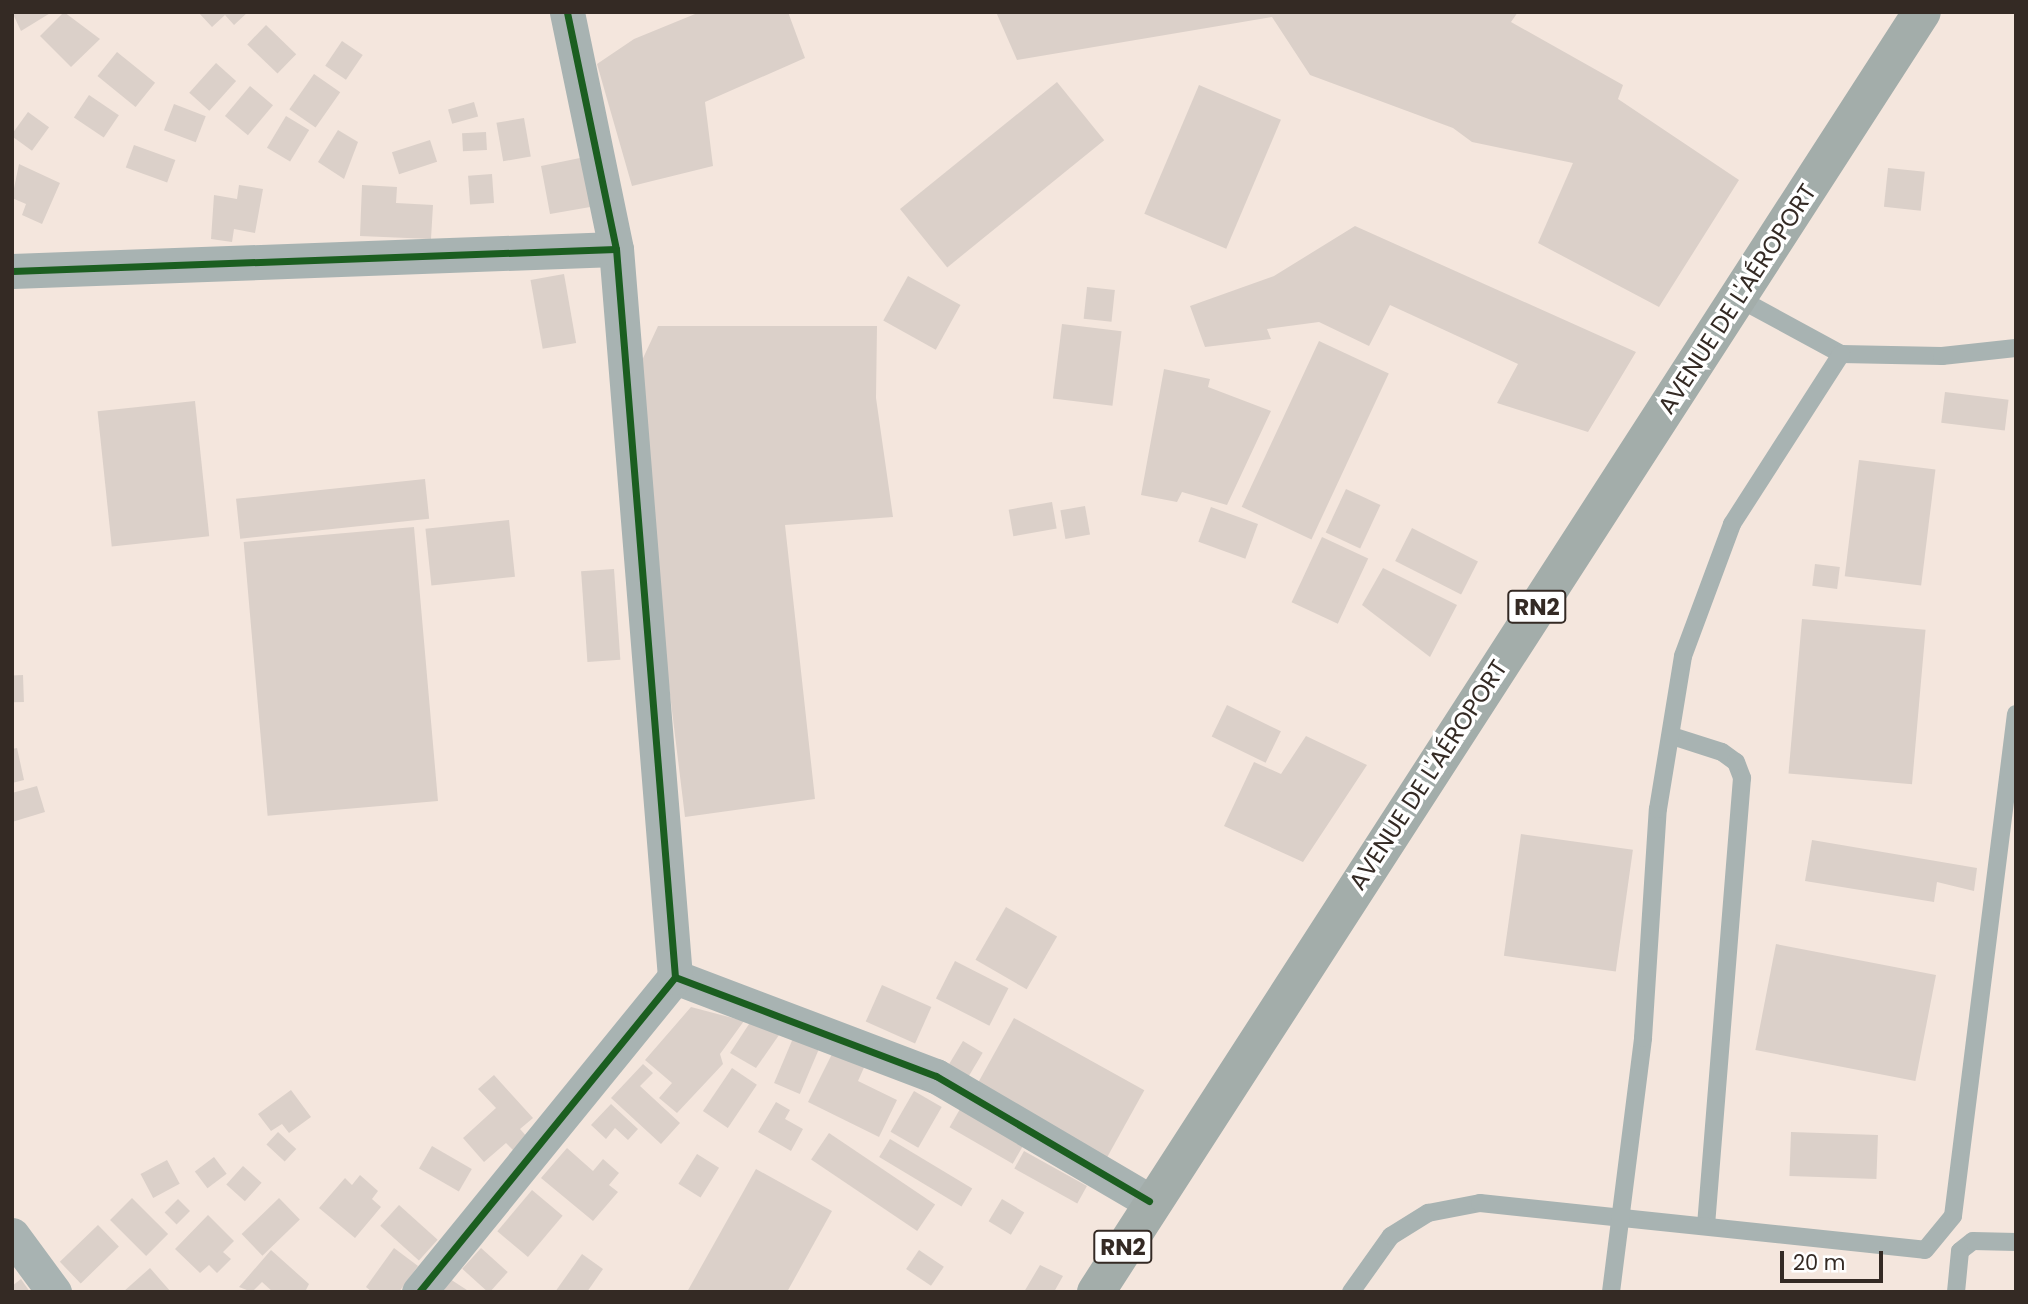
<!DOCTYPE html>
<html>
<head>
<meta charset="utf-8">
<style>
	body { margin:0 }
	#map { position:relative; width:2028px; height:1304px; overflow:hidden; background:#f4e6dd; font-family:Poppins,sans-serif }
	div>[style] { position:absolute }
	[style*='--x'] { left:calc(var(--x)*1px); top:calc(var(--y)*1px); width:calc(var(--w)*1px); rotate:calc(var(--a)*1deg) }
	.building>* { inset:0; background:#dbd0c9; transform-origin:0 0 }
	.lane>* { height:18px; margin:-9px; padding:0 9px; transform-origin:9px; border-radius:9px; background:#a8b3b2 }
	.street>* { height:35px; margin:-17.5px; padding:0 17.5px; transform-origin:17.5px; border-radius:17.5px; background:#a8b3b2 }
	.highway>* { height:38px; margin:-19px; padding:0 19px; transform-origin:19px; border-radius:19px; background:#a3adaa }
	.cycleway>* { height:7px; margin:-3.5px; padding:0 3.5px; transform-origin:3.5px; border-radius:3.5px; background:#1b5e20 }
	span { translate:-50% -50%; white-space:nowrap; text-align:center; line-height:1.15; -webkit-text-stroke:7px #fff; paint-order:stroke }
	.shield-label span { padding:2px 5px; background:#fff; border:2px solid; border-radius:5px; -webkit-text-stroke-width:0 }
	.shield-label { font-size:23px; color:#342a24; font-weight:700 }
	.street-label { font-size:24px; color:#342a24 }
	.frame { position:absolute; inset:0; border:14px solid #342a24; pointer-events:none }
	.scale { position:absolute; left:1780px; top:1251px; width:103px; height:32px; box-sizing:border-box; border:4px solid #342a24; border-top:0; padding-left:9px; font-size:21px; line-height:24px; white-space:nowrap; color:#342a24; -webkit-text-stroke:5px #fff; paint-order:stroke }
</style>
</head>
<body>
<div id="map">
	<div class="building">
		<i style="clip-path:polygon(12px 12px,52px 12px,21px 31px)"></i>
		<i style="clip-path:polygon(64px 12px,100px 39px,71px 67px,40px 36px)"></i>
		<i style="clip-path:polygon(198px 12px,248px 12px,234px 25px,225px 15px,212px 27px)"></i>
		<i style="clip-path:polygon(700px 12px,788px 12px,805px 58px,705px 102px,713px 166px,632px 186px,597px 64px,634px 39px)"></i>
		<i style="clip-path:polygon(996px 12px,1518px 12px,1511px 22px,1623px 85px,1618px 99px,1739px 180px,1659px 307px,1538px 243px,1573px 163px,1472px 142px,1453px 128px,1310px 75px,1272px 17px,1017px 60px)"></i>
		<i style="left:266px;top:25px;width:42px;height:27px;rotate:44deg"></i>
		<i style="left:342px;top:41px;width:25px;height:30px;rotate:34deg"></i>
		<i style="left:117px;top:52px;width:49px;height:31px;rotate:39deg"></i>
		<i style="left:216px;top:63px;width:27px;height:40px;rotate:42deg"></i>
		<i style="left:314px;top:74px;width:32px;height:43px;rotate:35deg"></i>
		<i style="left:1057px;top:82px;width:75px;height:202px;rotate:51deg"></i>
		<i style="left:1199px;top:85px;width:89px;height:140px;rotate:23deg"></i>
		<i style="left:250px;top:86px;width:30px;height:39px;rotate:40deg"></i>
		<i style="left:89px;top:95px;width:36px;height:27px;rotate:34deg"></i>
		<i style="left:474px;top:102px;width:15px;height:27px;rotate:74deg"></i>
		<i style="left:174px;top:104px;width:34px;height:28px;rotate:21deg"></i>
		<i style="left:28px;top:112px;width:26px;height:29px;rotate:36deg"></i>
		<i style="left:286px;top:116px;width:27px;height:37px;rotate:31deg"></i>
		<i style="left:524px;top:118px;width:39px;height:28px;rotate:80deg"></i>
		<i style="clip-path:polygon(338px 130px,358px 142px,344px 179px,318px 162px)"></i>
		<i style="left:486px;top:132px;width:18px;height:24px;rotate:87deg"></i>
		<i style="left:430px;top:140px;width:23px;height:40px;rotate:72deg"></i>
		<i style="left:134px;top:145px;width:44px;height:24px;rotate:20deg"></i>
		<i style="clip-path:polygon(580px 158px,596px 206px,550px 214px,541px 166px)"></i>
		<i style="clip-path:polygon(19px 164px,60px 183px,42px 224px,22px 215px,26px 204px,12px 198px)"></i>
		<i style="left:1888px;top:168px;width:37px;height:39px;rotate:6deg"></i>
		<i style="left:492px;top:174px;width:29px;height:24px;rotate:86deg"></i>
		<i style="clip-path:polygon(239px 185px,263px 189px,255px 233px,234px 229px,232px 242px,211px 239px,214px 195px,237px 199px)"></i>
		<i style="clip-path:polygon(362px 185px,397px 187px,396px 203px,433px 205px,431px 239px,360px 236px)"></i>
		<i style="clip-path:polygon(1355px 226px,1636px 352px,1588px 432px,1497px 403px,1518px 364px,1390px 305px,1369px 346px,1319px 322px,1267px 329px,1271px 339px,1205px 347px,1190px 306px,1274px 276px)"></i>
		<i style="left:564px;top:274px;width:70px;height:34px;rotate:80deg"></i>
		<i style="left:908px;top:276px;width:60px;height:51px;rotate:29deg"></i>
		<i style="left:1087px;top:287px;width:28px;height:32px;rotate:6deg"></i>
		<i style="left:1062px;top:324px;width:60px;height:75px;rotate:7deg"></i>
		<i style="clip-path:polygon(658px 326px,877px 326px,876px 398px,893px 517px,785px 525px,815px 799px,685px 817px,639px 441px,638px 369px)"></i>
		<i style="left:1319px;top:341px;width:77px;height:183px;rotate:25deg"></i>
		<i style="clip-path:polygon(1164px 369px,1210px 379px,1208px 387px,1271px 411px,1227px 505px,1182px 492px,1177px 502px,1141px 495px)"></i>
		<i style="left:1945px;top:392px;width:64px;height:31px;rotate:7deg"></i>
		<i style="left:195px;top:401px;width:136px;height:98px;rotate:84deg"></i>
		<i style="left:1859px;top:460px;width:77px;height:117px;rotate:7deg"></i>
		<i style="left:425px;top:479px;width:40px;height:190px;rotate:84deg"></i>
		<i style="left:1346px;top:489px;width:38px;height:48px;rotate:25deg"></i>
		<i style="left:1052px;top:502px;width:27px;height:44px;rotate:80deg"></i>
		<i style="left:1085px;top:506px;width:29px;height:25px;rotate:80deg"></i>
		<i style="left:1211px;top:507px;width:50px;height:37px;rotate:20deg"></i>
		<i style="left:509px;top:520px;width:57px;height:84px;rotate:84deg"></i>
		<i style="left:414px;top:527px;width:275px;height:171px;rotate:85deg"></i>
		<i style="left:1412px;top:528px;width:74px;height:37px;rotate:27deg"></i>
		<i style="left:1322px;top:537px;width:51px;height:72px;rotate:25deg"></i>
		<i style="left:1815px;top:564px;width:25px;height:22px;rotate:7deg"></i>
		<i style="clip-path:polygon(1383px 568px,1457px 605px,1430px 657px,1362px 605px)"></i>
		<i style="left:614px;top:569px;width:91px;height:33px;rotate:86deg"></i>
		<i style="left:1802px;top:619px;width:124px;height:155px;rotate:5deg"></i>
		<i style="left:23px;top:675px;width:27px;height:11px;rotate:88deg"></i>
		<i style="left:1227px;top:705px;width:60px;height:35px;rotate:26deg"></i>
		<i style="clip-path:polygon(1306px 736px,1367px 765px,1303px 862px,1224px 826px,1254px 762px,1281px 774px)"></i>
		<i style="clip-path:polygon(17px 748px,24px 780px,12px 783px,12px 749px)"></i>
		<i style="clip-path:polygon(37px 786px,45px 812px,12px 822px,12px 793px)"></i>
		<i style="left:1521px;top:834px;width:113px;height:123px;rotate:8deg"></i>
		<i style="clip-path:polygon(1812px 840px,1977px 868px,1974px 891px,1937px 882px,1934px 902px,1805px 881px)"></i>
		<i style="left:1006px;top:907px;width:59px;height:61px;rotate:30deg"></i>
		<i style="left:1776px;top:944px;width:163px;height:108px;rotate:11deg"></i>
		<i style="left:955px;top:961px;width:60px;height:42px;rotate:27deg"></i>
		<i style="left:882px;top:985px;width:54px;height:40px;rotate:24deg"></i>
		<i style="clip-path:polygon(691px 1007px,744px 1021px,720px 1054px,723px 1064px,677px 1113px,659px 1098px,672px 1083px,645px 1060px)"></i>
		<i style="left:1014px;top:1018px;width:149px;height:81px;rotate:29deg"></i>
		<i style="clip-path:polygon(751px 1021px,779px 1035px,756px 1068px,730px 1053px)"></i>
		<i style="left:794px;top:1036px;width:28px;height:51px;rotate:23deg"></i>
		<i style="left:963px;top:1041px;width:23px;height:31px;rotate:31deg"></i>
		<i style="clip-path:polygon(835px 1048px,866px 1063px,858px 1081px,897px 1100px,879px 1137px,808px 1102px)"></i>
		<i style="clip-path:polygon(643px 1064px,653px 1073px,640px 1086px,680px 1123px,661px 1144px,611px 1098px)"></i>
		<i style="left:732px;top:1068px;width:30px;height:52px;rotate:34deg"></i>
		<i style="clip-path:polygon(494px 1075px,533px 1118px,520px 1129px,529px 1139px,515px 1152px,506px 1143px,484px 1162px,463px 1138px,496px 1108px,478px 1089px)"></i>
		<i style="clip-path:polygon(291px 1090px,311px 1117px,289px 1133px,282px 1124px,271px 1131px,258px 1114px)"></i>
		<i style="left:914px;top:1091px;width:32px;height:47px;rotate:30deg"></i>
		<i style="clip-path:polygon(776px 1102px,790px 1110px,785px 1119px,803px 1129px,791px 1151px,758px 1132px)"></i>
		<i style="clip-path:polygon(611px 1104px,638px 1129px,628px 1140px,615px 1128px,606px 1139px,591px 1125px)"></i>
		<i style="left:960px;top:1109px;width:73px;height:21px;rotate:30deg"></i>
		<i style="left:278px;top:1132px;width:25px;height:17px;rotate:43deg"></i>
		<i style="left:1791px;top:1132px;width:87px;height:44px;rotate:2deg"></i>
		<i style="left:829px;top:1133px;width:128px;height:32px;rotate:34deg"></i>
		<i style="left:890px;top:1139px;width:96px;height:21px;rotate:31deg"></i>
		<i style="left:432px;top:1146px;width:46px;height:26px;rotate:30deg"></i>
		<i style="clip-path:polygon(567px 1148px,593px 1171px,603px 1159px,619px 1173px,609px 1185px,618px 1192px,593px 1221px,541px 1178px)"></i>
		<i style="left:1024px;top:1151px;width:72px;height:20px;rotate:29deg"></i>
		<i style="left:697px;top:1154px;width:26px;height:35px;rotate:32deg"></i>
		<i style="left:214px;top:1157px;width:21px;height:24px;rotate:53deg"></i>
		<i style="left:167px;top:1160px;width:27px;height:30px;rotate:62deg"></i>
		<i style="left:243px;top:1166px;width:25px;height:25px;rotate:42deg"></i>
		<i style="clip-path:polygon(756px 1169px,832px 1211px,787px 1292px,687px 1292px)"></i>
		<i style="clip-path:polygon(360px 1175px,378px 1191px,372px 1199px,381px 1207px,355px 1238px,319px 1208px,345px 1178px,352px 1185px)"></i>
		<i style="left:532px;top:1190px;width:40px;height:54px;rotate:40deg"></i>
		<i style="left:132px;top:1198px;width:51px;height:31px;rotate:45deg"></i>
		<i style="left:279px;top:1198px;width:30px;height:52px;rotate:46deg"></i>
		<i style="left:178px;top:1199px;width:17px;height:19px;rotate:45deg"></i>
		<i style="left:1002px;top:1199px;width:26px;height:26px;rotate:31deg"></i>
		<i style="left:399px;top:1205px;width:52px;height:28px;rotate:42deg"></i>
		<i style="clip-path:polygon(208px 1215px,234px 1241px,223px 1252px,231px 1259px,217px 1273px,209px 1265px,200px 1273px,175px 1249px)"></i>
		<i style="left:98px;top:1225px;width:30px;height:53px;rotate:46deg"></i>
		<i style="clip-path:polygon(394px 1248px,418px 1266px,399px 1292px,372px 1292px,366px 1287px)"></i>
		<i style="left:481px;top:1248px;width:36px;height:28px;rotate:42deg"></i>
		<i style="clip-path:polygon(271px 1250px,309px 1284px,305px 1292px,273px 1292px,262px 1282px,252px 1292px,239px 1287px)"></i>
		<i style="left:919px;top:1250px;width:30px;height:23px;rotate:34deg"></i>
		<i style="clip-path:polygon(582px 1254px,603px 1269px,587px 1292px,555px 1292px)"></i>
		<i style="clip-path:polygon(1040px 1265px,1063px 1276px,1054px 1292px,1024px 1292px)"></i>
		<i style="clip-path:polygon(150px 1268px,171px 1292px,123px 1292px)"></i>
		<i style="clip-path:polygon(21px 1279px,30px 1292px,12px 1292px,12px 1286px)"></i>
		<i style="clip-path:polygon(450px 1279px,470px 1292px,443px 1292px)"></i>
	</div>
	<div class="lane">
		<i style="--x:1738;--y:298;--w:117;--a:28.5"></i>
		<i style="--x:1841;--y:354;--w:101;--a:1.1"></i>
		<i style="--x:1942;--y:356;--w:74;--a:-6.2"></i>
		<i style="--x:1672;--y:736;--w:52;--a:17.7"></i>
		<i style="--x:1722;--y:752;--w:17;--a:36"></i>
		<i style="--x:1736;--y:762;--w:17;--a:69"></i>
		<i style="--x:1742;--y:778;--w:446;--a:94.6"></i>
		<i style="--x:1351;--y:1292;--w:69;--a:-54.5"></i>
		<i style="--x:1391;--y:1236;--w:44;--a:-31.9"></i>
		<i style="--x:1428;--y:1213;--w:53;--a:-10.9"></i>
		<i style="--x:1480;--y:1203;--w:447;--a:6"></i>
		<i style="--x:1925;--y:1250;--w:44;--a:-50.5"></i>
		<i style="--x:1953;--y:1216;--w:506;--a:-82.85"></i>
		<i style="--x:1611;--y:1292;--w:256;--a:-82.8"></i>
		<i style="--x:1643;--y:1038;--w:229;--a:-86.3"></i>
		<i style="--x:1658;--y:809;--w:155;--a:-80.7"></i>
		<i style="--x:1683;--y:656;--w:141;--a:-69.6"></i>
		<i style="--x:1732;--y:524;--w:202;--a:-57.3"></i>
		<i style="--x:1956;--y:1292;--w:41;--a:-84.4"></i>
		<i style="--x:1960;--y:1251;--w:16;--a:-38"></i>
		<i style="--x:1973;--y:1241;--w:43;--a:1.3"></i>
	</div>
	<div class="street">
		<i style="--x:12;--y:271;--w:604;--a:-2.09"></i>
		<i style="--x:675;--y:977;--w:279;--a:20.8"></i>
		<i style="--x:936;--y:1076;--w:247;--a:30.4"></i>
		<i style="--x:12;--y:1235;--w:71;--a:53.6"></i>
		<i style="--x:419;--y:1292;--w:406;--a:-50.9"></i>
		<i style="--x:675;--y:977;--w:730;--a:-94.63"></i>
		<i style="--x:616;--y:249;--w:242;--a:-101.7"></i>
	</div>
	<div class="highway">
		<i style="--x:1096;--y:1292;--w:1523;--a:-57.17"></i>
	</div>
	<div class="cycleway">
		<i style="--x:12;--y:271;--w:604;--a:-2.09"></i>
		<i style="--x:675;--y:977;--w:279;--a:20.8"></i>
		<i style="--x:936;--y:1076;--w:247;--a:30.4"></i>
		<i style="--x:419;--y:1292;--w:406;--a:-50.9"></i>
		<i style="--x:675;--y:977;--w:730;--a:-94.63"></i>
		<i style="--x:616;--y:249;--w:242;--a:-101.7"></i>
	</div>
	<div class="shield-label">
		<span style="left:1537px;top:607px">RN2</span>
		<span style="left:1123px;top:1247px">RN2</span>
	</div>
	<div class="street-label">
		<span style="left:1737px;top:299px;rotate:-57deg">AVENUE DE L'AÉROPORT</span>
		<span style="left:1428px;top:775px;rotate:-57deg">AVENUE DE L'AÉROPORT</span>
	</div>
	<div class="frame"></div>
	<div class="scale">20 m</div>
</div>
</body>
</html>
